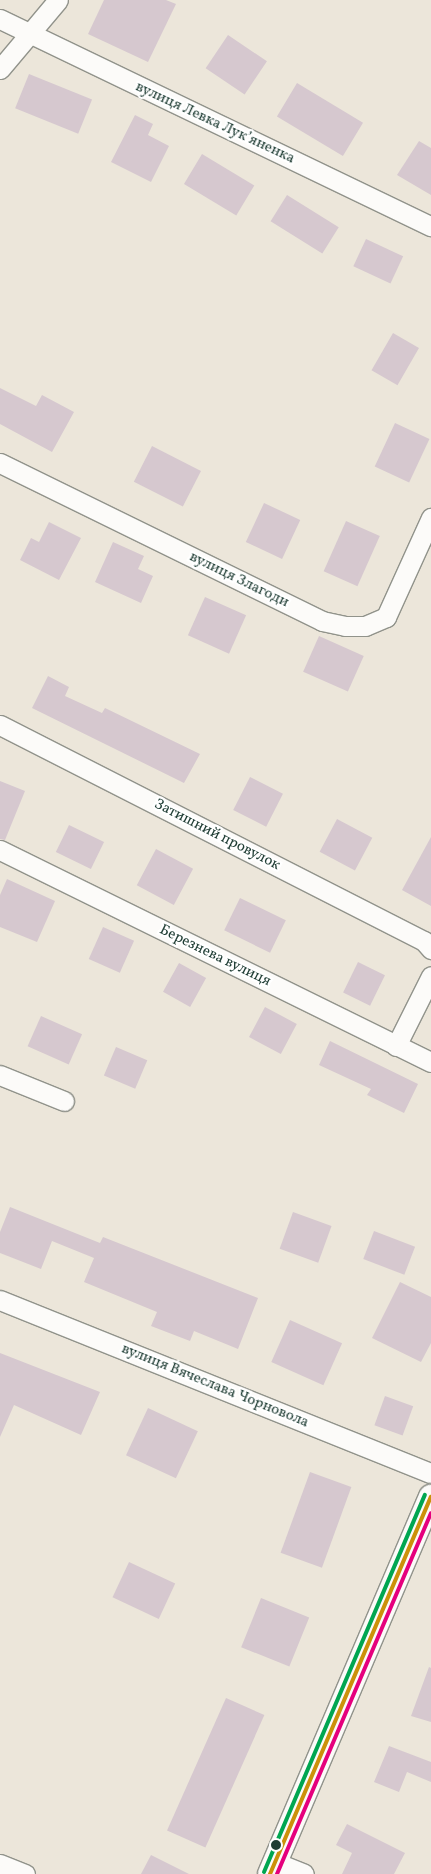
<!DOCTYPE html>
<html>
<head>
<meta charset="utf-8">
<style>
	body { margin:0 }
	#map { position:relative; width:431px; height:1874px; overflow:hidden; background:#ece6da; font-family:Vollkorn,serif }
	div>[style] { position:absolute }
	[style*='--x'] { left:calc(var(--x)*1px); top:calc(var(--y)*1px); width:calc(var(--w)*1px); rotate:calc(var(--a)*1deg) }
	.building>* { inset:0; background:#d6c8cf; transform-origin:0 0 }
	.roads { filter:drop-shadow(1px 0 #91938b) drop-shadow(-1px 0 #91938b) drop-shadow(0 1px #91938b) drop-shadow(0 -1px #91938b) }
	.minor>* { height:19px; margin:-9.5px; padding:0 9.5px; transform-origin:9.5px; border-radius:9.5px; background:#fcfbf9 }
	.tertiary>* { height:24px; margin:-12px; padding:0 12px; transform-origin:12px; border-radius:12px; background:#fcfbf9 }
	.bus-1>* { height:4px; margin:-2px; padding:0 2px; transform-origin:2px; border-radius:2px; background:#cc910a }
	.bus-2>* { height:4px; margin:-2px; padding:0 2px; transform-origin:2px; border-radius:2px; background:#e5007d }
	.bus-3>* { height:4px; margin:-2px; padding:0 2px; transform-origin:2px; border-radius:2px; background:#00a651 }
	.dots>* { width:14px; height:14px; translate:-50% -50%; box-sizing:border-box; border:2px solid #fff; border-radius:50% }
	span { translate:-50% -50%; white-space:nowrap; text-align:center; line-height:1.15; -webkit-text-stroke:4.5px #fff; paint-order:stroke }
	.street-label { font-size:15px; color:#1f3d34 }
</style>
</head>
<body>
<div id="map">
	<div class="building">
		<i style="clip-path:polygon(104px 0,166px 0,176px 4px,148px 62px,88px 34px)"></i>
		<i style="left:228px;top:35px;width:47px;height:40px;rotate:34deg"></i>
		<i style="left:29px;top:74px;width:68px;height:37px;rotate:22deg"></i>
		<i style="left:297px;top:83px;width:77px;height:39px;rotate:31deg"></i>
		<i style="clip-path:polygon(135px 115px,153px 124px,148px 135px,169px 146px,151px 182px,111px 162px)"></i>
		<i style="clip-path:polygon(419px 141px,431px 148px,431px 195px,397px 175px)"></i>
		<i style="left:202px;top:154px;width:61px;height:35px;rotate:31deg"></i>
		<i style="left:287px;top:195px;width:61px;height:31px;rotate:32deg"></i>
		<i style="left:366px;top:239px;width:41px;height:30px;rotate:25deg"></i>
		<i style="left:393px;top:333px;width:30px;height:43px;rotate:30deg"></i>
		<i style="clip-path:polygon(0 388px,36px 406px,42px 395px,74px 412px,52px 452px,0 424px)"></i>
		<i style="left:395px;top:423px;width:38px;height:48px;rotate:25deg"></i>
		<i style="left:152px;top:446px;width:55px;height:40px;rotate:27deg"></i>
		<i style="left:264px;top:503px;width:40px;height:43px;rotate:25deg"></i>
		<i style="left:346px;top:521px;width:37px;height:55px;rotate:24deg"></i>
		<i style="clip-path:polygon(49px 522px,81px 538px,59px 580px,20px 560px,31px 538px,39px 542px)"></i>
		<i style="clip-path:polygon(113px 542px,144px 556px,138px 569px,153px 576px,141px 603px,95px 582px)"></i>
		<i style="left:205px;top:597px;width:45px;height:42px;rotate:24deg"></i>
		<i style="left:319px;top:636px;width:49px;height:39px;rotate:24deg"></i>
		<i style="clip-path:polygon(48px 676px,69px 687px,65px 696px,102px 713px,105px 708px,200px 754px,184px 783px,32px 708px)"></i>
		<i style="left:250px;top:777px;width:37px;height:37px;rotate:27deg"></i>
		<i style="clip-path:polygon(0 781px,25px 791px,5px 840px,0 839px)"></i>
		<i style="left:337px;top:819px;width:40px;height:37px;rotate:28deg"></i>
		<i style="left:69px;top:825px;width:39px;height:30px;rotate:26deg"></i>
		<i style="clip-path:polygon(431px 837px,431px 906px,402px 890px)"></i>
		<i style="left:156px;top:849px;width:42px;height:41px;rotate:28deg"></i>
		<i style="clip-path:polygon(7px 879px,55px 901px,37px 942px,0 927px,0 895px)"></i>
		<i style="left:240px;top:898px;width:51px;height:36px;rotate:26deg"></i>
		<i style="left:103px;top:927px;width:34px;height:35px;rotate:24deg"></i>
		<i style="left:358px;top:962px;width:30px;height:34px;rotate:26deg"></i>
		<i style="left:179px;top:963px;width:31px;height:33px;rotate:29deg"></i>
		<i style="left:265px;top:1007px;width:36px;height:34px;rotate:28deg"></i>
		<i style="left:41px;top:1016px;width:45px;height:33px;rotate:24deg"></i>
		<i style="clip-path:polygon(330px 1041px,418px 1084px,404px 1113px,367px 1095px,371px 1089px,319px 1065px)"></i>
		<i style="left:116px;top:1047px;width:34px;height:31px;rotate:23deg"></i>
		<i style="clip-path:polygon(10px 1207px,100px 1243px,103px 1237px,258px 1298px,238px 1349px,194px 1331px,190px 1341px,151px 1326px,157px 1312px,84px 1282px,94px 1258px,52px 1241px,41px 1269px,0 1253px,0 1232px)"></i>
		<i style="left:293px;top:1212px;width:41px;height:39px;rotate:20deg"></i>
		<i style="left:374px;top:1231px;width:44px;height:30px;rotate:21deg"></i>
		<i style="clip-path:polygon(400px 1282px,431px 1297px,431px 1343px,421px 1362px,372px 1338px)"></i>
		<i style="left:290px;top:1320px;width:57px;height:46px;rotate:24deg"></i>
		<i style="clip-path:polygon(0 1353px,100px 1392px,81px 1435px,14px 1405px,0 1437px)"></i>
		<i style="left:385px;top:1396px;width:30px;height:31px;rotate:20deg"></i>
		<i style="left:148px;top:1408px;width:55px;height:52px;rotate:25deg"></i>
		<i style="left:310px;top:1472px;width:44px;height:86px;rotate:20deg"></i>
		<i style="left:129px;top:1562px;width:51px;height:39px;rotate:25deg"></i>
		<i style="left:261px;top:1598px;width:52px;height:53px;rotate:22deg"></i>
		<i style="clip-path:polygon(429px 1667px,431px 1668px,431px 1722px,411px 1716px)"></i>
		<i style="left:226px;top:1698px;width:42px;height:145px;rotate:24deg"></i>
		<i style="clip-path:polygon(389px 1746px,431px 1762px,431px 1782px,407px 1772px,399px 1792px,374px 1782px)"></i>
		<i style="clip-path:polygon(347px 1824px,405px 1853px,394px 1874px,342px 1874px,352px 1853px,336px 1845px)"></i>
		<i style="clip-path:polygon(151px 1855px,189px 1874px,141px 1874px)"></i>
	</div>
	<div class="roads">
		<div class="minor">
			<i style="--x:0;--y:19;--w:478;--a:25.7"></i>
			<i style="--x:0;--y:69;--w:90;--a:-50"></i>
			<i style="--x:0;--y:463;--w:359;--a:26.1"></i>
			<i style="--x:322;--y:621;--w:24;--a:12"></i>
			<i style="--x:345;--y:626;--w:20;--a:0"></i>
			<i style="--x:365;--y:626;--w:23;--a:-23"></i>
			<i style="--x:386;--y:617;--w:109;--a:-65.6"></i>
			<i style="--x:0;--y:725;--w:476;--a:27"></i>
			<i style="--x:424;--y:941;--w:11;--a:49"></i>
			<i style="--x:0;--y:850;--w:480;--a:26.2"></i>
			<i style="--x:396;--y:1046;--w:78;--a:-63.4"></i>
			<i style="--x:0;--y:1075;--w:69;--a:22.1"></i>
			<i style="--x:0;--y:1300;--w:464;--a:21.9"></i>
			<i style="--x:275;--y:1862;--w:31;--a:22"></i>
			<i style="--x:0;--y:1864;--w:27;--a:22"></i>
		</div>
		<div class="tertiary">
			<i style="--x:270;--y:1874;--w:410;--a:-66.9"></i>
		</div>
	</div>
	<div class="bus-1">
		<i style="--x:270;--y:1874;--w:410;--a:-66.9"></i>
	</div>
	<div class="bus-2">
		<i style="--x:277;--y:1874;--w:392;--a:-66.9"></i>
	</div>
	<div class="bus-3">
		<i style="--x:264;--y:1872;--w:410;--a:-66.9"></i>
	</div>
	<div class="dots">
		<i style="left:276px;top:1845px;background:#1f3d34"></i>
	</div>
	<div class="street-label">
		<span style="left:215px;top:123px;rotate:25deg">вулиця Левка Лукʼяненка</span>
		<span style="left:239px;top:580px;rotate:26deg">вулиця Злагоди</span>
		<span style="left:217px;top:835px;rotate:27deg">Затишний провулок</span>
		<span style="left:215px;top:956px;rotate:26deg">Березнева вулиця</span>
		<span style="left:215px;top:1386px;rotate:22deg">вулиця Вячеслава Чорновола</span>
	</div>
</div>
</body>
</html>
